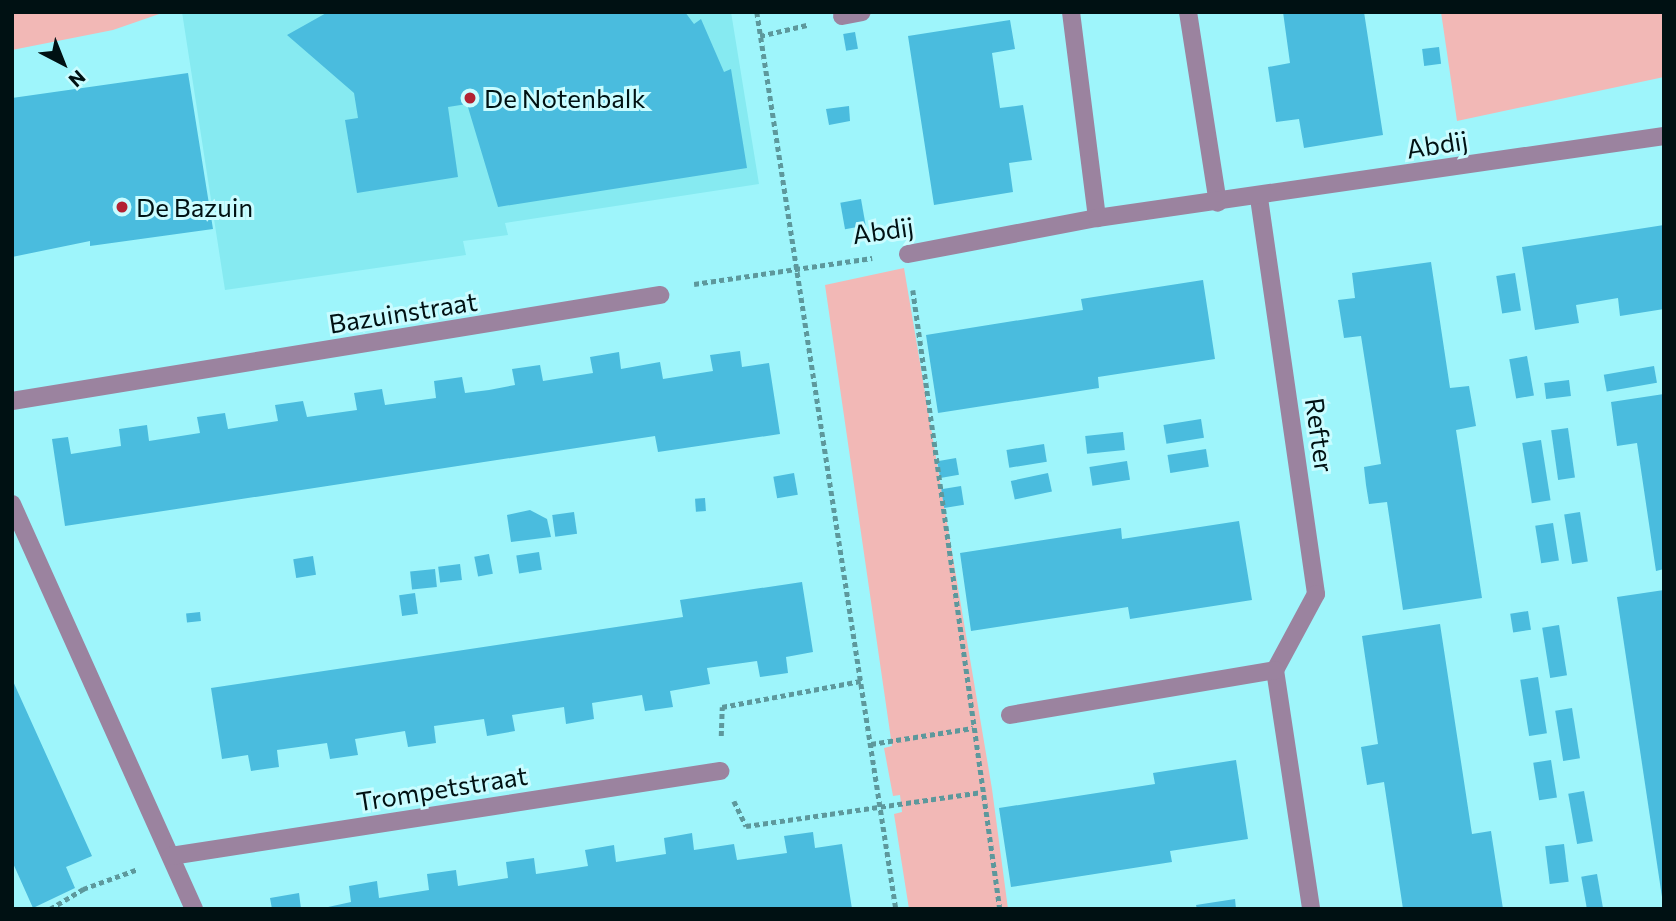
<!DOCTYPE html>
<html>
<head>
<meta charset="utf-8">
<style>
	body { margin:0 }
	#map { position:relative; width:1676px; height:921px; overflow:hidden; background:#9ef5fb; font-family:Commissioner,sans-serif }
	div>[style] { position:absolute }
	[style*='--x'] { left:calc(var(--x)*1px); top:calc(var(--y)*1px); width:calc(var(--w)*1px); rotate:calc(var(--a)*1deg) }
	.built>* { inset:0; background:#86eaf1 }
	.green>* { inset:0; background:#f2b8b6 }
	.building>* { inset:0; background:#4abcde; transform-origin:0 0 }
	.path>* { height:4.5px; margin-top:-2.25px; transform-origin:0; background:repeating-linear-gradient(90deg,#5d989c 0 5px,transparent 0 8.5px) }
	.street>* { height:18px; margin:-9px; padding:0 9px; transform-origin:9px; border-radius:9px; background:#9b839f }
	.dots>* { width:19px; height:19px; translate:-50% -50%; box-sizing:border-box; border:4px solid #cafcff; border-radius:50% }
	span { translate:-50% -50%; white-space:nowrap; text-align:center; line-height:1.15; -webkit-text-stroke:6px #cafcff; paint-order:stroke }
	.poi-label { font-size:26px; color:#001113 }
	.left { translate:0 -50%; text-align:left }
	.street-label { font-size:26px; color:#001113 }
	.frame { position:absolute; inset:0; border:14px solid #001113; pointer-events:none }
	.north { position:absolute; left:28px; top:28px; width:70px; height:70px; -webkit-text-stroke:5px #cafcff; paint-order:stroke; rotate:138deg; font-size:19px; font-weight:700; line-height:28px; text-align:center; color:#001113 }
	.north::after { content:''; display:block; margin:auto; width:24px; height:32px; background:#001113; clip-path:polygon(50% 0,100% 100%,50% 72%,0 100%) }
</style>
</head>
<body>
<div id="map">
	<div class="built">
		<i style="clip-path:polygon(182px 12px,731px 12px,759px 184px,505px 223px,508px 235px,463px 241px,466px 255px,225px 290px)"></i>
	</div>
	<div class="green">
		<i style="clip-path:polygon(12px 12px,165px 12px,113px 30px,12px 50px)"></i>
		<i style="clip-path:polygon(1441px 12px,1664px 12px,1664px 77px,1457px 121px)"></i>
		<i style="clip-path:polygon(904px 268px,992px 789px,1008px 909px,909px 909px,894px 814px,902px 812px,901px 803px,900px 795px,893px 796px,884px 748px,892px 746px,825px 285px)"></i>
	</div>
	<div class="building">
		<i style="clip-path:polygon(328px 12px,685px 12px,694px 24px,701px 19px,724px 72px,731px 69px,747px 168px,498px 207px,467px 104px,448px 107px,458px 177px,357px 193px,345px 120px,358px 118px,354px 93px,287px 35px)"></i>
		<i style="clip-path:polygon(1283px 12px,1364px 12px,1383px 135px,1304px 148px,1299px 119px,1276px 122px,1268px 67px,1290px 63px)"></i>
		<i style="clip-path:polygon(1010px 20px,1015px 49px,992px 53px,1000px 108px,1023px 105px,1032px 160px,1009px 163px,1013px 192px,934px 205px,908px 36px)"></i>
		<i style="left:855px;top:32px;width:17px;height:12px;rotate:80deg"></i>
		<i style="left:1439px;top:47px;width:17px;height:17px;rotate:83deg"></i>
		<i style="clip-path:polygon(188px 73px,213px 229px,90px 246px,90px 241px,12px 257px,12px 98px)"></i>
		<i style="clip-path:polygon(849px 106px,850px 121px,829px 125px,826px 109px)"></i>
		<i style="left:861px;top:199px;width:27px;height:21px;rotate:80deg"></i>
		<i style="clip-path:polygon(1664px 225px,1664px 309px,1620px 316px,1618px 298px,1576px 305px,1579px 323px,1535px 330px,1522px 247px)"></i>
		<i style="clip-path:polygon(1431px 262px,1450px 388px,1469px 386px,1476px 426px,1456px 430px,1482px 598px,1403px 610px,1387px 502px,1369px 504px,1366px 485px,1364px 467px,1381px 464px,1361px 336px,1344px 338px,1338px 300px,1355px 298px,1352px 273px)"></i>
		<i style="left:1515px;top:273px;width:38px;height:19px;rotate:81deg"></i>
		<i style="clip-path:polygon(1203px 280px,1215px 359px,1098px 377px,1099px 388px,938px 413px,926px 335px,1083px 310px,1081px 299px)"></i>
		<i style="clip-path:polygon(740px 351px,742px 367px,769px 363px,780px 434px,658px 452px,655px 436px,65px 526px,52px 439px,68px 437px,71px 454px,121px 446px,119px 429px,147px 425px,149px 441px,200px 433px,197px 417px,225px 413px,228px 429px,278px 421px,275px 405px,303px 401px,307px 417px,357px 410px,354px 393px,382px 389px,385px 405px,436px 398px,434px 381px,462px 377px,465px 393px,489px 390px,515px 385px,512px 369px,540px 365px,543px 381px,593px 373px,590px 357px,619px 352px,621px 369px,660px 362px,663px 379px,713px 371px,710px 355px)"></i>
		<i style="left:1527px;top:356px;width:40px;height:18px;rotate:80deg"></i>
		<i style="left:1654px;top:366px;width:17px;height:51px;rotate:80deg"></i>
		<i style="left:1569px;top:380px;width:16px;height:25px;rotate:83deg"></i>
		<i style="clip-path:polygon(1664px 394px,1664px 569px,1656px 571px,1637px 443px,1617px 446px,1611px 402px)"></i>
		<i style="left:1201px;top:419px;width:19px;height:38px;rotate:81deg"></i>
		<i style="left:1568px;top:428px;width:50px;height:17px;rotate:82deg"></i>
		<i style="left:1123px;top:432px;width:18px;height:38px;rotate:84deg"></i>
		<i style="left:1541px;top:440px;width:61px;height:19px;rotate:81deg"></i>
		<i style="left:1044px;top:444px;width:18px;height:38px;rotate:81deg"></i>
		<i style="left:1206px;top:449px;width:18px;height:39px;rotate:81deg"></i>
		<i style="left:956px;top:458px;width:17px;height:19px;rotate:80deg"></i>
		<i style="left:1127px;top:461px;width:19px;height:38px;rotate:81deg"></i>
		<i style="left:794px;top:473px;width:22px;height:21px;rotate:80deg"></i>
		<i style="left:1048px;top:473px;width:19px;height:38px;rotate:78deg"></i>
		<i style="left:961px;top:486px;width:19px;height:20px;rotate:81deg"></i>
		<i style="left:705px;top:498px;width:13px;height:10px;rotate:86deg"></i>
		<i style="clip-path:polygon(530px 510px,547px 519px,551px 537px,511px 542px,507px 515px)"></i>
		<i style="left:574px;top:512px;width:22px;height:22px;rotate:82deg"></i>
		<i style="left:1580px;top:512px;width:50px;height:16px;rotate:81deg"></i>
		<i style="clip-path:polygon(1239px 521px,1252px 600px,1130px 619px,1128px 607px,971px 631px,960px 553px,1121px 528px,1122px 539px)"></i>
		<i style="left:1553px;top:523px;width:38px;height:18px;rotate:81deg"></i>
		<i style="left:539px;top:552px;width:18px;height:23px;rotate:81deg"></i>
		<i style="left:489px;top:554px;width:20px;height:15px;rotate:79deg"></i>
		<i style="left:313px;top:556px;width:19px;height:20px;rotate:81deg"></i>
		<i style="left:460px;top:564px;width:16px;height:22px;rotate:83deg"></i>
		<i style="left:435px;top:569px;width:18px;height:25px;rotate:84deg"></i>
		<i style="clip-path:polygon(802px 582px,813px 652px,786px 657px,788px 673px,760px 677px,757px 661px,707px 668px,710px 684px,670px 691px,673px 707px,645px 711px,642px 695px,592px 703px,594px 719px,566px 724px,564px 707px,512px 715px,515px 731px,487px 736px,484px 719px,434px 726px,436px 743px,408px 747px,405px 731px,355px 739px,358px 755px,330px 759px,327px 743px,277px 750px,279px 767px,251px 771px,248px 755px,222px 759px,211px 688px,683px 617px,680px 600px)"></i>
		<i style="clip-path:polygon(1664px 590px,1664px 897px,1662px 897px,1617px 597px)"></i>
		<i style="left:415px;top:593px;width:21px;height:16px;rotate:82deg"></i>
		<i style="left:1528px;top:611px;width:19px;height:18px;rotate:81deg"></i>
		<i style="left:200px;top:612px;width:9px;height:14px;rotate:84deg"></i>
		<i style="clip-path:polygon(1440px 624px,1472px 834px,1491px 831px,1503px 909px,1403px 909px,1384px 782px,1367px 785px,1361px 747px,1378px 744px,1362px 636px)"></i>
		<i style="left:1559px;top:625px;width:51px;height:17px;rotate:81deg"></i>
		<i style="left:1538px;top:677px;width:57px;height:18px;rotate:81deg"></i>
		<i style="clip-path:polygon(12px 679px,92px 856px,66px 867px,75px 888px,33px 908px,12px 861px)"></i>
		<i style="left:1572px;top:708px;width:51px;height:17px;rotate:81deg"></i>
		<i style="clip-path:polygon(1236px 760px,1248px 839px,1170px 851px,1172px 862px,1011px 887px,999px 808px,1155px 784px,1153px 773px)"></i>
		<i style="left:1551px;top:760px;width:38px;height:18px;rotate:81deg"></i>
		<i style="left:1584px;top:791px;width:51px;height:16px;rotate:80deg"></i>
		<i style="clip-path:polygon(813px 832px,815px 848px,842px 844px,852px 909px,319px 909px,351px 902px,349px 886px,377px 881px,379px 898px,429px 890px,427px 874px,456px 870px,458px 886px,508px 878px,506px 862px,534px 858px,536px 874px,563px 870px,588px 866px,585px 850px,614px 845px,616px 862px,666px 854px,664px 838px,692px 833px,694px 850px,734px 844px,737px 860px,787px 853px,784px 836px)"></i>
		<i style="left:1564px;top:844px;width:38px;height:19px;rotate:83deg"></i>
		<i style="left:1597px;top:874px;width:36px;height:16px;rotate:80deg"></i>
		<i style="clip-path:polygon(299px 893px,301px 909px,272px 909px,270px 898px)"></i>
		<i style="clip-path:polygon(1235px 899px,1236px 909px,1197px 909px,1196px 905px)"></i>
	</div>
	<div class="path">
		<i style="--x:757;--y:12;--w:908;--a:81.19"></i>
		<i style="--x:760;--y:36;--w:48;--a:-13.2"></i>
		<i style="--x:694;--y:284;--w:180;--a:-8.3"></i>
		<i style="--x:913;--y:290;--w:625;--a:82"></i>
		<i style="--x:721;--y:736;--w:29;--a:-88"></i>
		<i style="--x:722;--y:707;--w:141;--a:-10.6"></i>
		<i style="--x:871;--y:744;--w:103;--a:-8.9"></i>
		<i style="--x:734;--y:801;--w:28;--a:64"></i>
		<i style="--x:746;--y:826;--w:237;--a:-8.2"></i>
		<i style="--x:50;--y:909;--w:39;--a:-31"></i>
		<i style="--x:83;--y:889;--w:59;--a:-20"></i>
	</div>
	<div class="street">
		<i style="--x:1071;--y:12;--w:208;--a:82.8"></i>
		<i style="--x:1188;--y:12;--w:193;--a:81.1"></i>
		<i style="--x:842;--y:16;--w:20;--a:-11"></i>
		<i style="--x:1259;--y:198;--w:400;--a:81.8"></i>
		<i style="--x:1316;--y:594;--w:86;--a:118.3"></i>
		<i style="--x:1275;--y:670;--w:242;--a:81.4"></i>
		<i style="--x:908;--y:254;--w:192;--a:-10.8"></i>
		<i style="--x:1097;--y:218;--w:573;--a:-8.23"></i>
		<i style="--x:12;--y:401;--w:657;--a:-9.29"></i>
		<i style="--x:12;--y:504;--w:444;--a:65.8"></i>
		<i style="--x:1010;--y:715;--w:269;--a:-9.6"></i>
		<i style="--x:171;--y:856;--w:556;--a:-8.8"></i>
	</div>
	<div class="dots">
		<i style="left:470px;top:98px;background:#b32133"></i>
		<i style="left:122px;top:207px;background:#b32133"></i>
	</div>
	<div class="poi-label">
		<span class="left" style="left:484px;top:98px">De Notenbalk</span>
		<span class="left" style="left:136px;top:207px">De Bazuin</span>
	</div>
	<div class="street-label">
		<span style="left:1437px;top:144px;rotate:-9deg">Abdij</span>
		<span style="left:883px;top:230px;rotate:-8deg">Abdij</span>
		<span style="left:403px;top:312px;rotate:-9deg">Bazuinstraat</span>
		<span style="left:1320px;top:435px;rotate:82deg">Refter</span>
		<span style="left:442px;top:788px;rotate:-9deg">Trompetstraat</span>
	</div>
	<div class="frame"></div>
	<div class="north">N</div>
</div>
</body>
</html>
